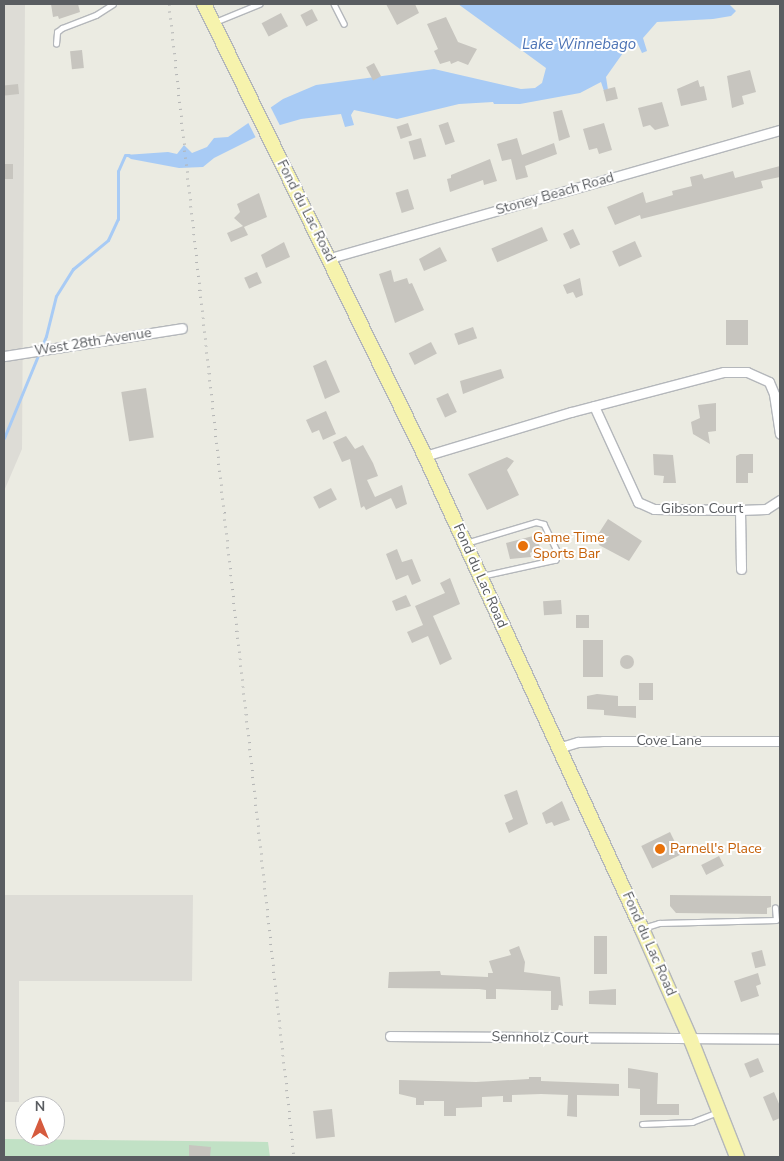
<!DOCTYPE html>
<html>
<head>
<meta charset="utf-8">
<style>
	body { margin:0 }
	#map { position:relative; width:784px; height:1161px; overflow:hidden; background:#ebebe2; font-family:"Nunito Sans",sans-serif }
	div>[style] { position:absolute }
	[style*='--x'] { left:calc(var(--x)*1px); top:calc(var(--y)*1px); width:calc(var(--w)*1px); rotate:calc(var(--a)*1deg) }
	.industrial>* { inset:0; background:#dddcd6 }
	.green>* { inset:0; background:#c1e1c5 }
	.water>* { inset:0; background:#a8cbf5 }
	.pier>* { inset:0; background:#ebebe2; transform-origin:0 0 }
	.stream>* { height:3px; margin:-1.5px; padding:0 1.5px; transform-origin:1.5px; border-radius:1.5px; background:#a8cbf5 }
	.building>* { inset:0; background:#c7c5bf; transform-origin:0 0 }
	.round { border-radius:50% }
	.roads { filter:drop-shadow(1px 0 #b4b7bb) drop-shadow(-1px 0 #b4b7bb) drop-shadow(0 1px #b4b7bb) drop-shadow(0 -1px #b4b7bb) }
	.service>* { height:4.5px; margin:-2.25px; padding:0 2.25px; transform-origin:2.25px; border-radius:2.25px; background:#fff }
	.minor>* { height:9px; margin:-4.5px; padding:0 4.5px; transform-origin:4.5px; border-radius:4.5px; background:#fff }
	.primary>* { height:14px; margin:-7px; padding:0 7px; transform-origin:7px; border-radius:7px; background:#f6f3ad }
	.rail>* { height:3px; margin-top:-1.5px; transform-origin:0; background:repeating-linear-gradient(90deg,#b2b3b3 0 1px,transparent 0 7px) }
	.dots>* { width:14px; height:14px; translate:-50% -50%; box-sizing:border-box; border:2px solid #fff; border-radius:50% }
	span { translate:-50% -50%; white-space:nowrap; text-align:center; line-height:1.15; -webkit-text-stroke:4px #fff; paint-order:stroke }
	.street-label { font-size:14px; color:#5a5d61 }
	.food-label { font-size:14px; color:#c56008 }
	.left { translate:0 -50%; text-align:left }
	.water-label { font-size:15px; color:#4e74b5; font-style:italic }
	.frame { position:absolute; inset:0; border:5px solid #5a5d61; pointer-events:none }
	.north { position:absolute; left:15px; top:1096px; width:50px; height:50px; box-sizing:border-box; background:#fff; border:1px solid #bdbec0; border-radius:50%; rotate:0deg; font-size:14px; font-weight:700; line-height:20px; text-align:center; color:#5a5d61 }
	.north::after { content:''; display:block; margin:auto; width:18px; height:22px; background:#d65b3e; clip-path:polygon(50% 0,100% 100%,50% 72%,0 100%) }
</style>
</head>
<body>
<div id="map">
	<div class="industrial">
		<i style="clip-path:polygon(4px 4px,25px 4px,22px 449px,4px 491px)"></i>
		<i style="clip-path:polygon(4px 895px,193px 895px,192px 981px,19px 981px,19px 1102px,4px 1102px)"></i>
	</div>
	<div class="green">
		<i style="clip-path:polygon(4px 1139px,268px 1142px,270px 1157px,4px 1157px)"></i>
	</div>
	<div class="water">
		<i style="clip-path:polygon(458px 4px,729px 4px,736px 11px,731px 16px,713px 19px,657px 22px,643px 38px,647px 51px,642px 53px,636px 40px,630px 43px,606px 77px,608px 90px,604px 91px,601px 82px,580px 93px,520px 104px,494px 104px,493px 102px,459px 104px,397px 119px,354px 110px,351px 115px,354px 125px,345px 127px,341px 114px,301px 119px,280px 125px,214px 158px,203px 167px,179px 168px,131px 159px,125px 155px,168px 152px,177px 154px,184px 145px,192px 153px,207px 147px,214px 138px,228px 137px,283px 99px,316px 85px,434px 69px,521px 89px,535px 88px,542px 83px,546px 68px)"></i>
	</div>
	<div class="pier">
		<i style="left:270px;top:106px;width:25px;height:27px;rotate:63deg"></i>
	</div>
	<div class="stream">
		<i style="--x:4;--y:438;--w:110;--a:-67.6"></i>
		<i style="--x:46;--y:336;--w:41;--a:-76"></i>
		<i style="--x:56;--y:296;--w:32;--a:-58"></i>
		<i style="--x:73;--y:269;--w:45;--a:-39.6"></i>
		<i style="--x:108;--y:240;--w:23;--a:-65"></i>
		<i style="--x:118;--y:219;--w:48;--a:-90"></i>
		<i style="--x:118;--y:171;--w:17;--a:-66"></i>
		<i style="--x:125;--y:155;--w:4;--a:0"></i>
	</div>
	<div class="building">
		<i style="clip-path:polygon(51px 4px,78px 4px,80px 12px,59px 19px,58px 16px,53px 17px)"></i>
		<i style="clip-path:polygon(386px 4px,415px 4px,419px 13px,397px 25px)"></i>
		<i style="left:312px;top:9px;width:13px;height:13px;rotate:63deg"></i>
		<i style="left:281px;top:13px;width:15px;height:22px;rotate:62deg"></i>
		<i style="clip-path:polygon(446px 17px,458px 42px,477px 49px,468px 65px,458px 61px,451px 64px,450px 61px,440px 64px,434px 51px,438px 49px,427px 24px)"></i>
		<i style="left:82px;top:50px;width:18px;height:12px;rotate:84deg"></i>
		<i style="left:374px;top:63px;width:15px;height:9px;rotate:62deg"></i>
		<i style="clip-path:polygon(750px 70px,756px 92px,742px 96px,744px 104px,732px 108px,727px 76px)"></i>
		<i style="clip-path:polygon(698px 80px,700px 87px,704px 86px,707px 100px,681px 106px,677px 89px)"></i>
		<i style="left:18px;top:84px;width:10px;height:14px;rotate:84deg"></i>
		<i style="left:615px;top:87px;width:12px;height:12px;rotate:76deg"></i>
		<i style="clip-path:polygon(662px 102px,669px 126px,655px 130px,650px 125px,643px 127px,638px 108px)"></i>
		<i style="clip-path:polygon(562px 110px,570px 137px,559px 141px,553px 112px)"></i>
		<i style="left:448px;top:122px;width:21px;height:10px;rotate:71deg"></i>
		<i style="left:408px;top:123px;width:13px;height:12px;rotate:72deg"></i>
		<i style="clip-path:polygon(604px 123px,612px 150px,599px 154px,597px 148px,589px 150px,583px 129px)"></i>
		<i style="left:421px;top:138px;width:19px;height:13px;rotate:74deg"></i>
		<i style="clip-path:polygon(517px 138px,522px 155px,554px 143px,557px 154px,525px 166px,528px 177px,516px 180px,511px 159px,502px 161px,497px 144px)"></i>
		<i style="clip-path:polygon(490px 159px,497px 181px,484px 185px,483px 180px,450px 192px,447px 179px,451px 178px,451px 175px)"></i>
		<i style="left:4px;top:164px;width:9px;height:15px"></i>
		<i style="clip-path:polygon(780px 166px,780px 177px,761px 181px,763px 188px,641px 219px,640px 215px,615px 225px,607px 207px,643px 192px,646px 203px,673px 195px,672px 191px,692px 186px,690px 177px,702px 174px,704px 179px,733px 171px,735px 178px)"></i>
		<i style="left:408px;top:189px;width:21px;height:13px;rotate:73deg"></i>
		<i style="clip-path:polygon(259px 193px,267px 217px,244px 227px,248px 235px,231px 242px,227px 233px,243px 226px,234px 218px,240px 212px,237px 204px)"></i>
		<i style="left:542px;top:227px;width:15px;height:55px;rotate:67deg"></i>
		<i style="left:573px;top:229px;width:17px;height:11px;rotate:65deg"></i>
		<i style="left:635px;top:241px;width:17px;height:25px;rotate:66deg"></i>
		<i style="clip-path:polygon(284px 242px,290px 257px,266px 268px,261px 255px)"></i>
		<i style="clip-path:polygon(440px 247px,447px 261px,424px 271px,419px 259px)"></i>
		<i style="clip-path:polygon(391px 270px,394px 282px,407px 278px,409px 284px,412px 283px,424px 310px,395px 323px,379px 274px)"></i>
		<i style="left:257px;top:272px;width:12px;height:14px;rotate:66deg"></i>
		<i style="clip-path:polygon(580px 278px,583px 295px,576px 298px,573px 292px,567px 294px,563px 285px)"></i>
		<i style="left:726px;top:320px;width:22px;height:25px"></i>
		<i style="left:473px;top:327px;width:12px;height:20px;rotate:70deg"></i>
		<i style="left:431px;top:342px;width:13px;height:25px;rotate:63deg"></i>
		<i style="clip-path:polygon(326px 360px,340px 392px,325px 399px,313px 366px)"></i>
		<i style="clip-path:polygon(501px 369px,504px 378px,463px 394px,460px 381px)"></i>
		<i style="left:146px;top:388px;width:50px;height:25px;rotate:81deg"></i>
		<i style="left:448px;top:393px;width:21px;height:13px;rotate:65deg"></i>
		<i style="clip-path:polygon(716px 403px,716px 431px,708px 432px,710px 444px,693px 434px,691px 422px,700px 418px,698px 405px)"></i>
		<i style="clip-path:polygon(326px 411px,336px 434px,323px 440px,319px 430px,312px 433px,306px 420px)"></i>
		<i style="clip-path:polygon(346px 436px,355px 449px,363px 445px,373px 463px,378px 476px,367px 480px,375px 497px,402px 485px,407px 504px,396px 509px,391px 498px,366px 510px,364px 506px,361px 508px,350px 459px,342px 462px,333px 442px)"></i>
		<i style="clip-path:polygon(653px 454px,673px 455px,676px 483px,663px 483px,664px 476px,654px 475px)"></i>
		<i style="clip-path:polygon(740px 454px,753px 454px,753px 473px,748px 473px,748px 483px,736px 483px,736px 456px)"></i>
		<i style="clip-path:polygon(507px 457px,514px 461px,507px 470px,519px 495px,487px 510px,468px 474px)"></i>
		<i style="left:331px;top:488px;width:13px;height:20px;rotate:63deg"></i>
		<i style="clip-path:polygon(608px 519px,642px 541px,629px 561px,599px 545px,600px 542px,595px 539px)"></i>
		<i style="clip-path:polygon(533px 536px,534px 540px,538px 539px,540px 548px,530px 553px,531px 557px,510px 559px,506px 543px)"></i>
		<i style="clip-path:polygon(397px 549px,402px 562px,412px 559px,421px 581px,412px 585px,408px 575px,396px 580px,386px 554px)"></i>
		<i style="clip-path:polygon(450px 578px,460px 604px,433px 616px,452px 659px,440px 665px,428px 636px,412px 643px,407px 632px,423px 625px,415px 606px,445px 593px,440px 583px)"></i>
		<i style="clip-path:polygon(406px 595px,411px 606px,396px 611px,392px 601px)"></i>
		<i style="left:561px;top:600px;width:14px;height:18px;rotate:86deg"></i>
		<i style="left:576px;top:615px;width:13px;height:13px"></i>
		<i style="left:583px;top:640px;width:20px;height:37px"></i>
		<i class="round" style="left:620px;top:655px;width:14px;height:14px"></i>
		<i style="left:639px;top:683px;width:14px;height:17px"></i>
		<i style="clip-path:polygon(597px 694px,618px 696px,618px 706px,636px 706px,636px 718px,604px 715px,604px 710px,587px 709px,587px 696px)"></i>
		<i style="clip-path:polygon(517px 790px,528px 824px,509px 833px,505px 823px,513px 819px,504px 795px)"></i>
		<i style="clip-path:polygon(562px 801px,570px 820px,554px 826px,552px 822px,546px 824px,542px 813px)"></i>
		<i style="left:670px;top:832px;width:25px;height:32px;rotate:64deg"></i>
		<i style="left:719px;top:856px;width:11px;height:20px;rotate:63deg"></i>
		<i style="clip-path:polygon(670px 895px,771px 896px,771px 907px,767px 908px,767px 914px,676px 913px,670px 906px)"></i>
		<i style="left:594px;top:936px;width:13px;height:38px"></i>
		<i style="clip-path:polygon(519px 946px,525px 962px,524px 972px,560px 977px,563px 1006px,559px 1005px,558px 1010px,551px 1010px,551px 991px,496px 989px,496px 999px,486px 999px,486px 990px,479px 989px,388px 988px,389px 972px,440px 971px,441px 975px,488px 977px,488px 973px,493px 973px,489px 961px,511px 955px,509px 950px)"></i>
		<i style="left:762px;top:950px;width:16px;height:11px;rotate:76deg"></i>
		<i style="clip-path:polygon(758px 973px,761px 984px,756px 986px,759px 996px,741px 1002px,734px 981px)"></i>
		<i style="clip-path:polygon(616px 989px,616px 1005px,589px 1004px,589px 991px)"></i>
		<i style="left:758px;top:1058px;width:15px;height:15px;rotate:67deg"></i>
		<i style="clip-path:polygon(628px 1068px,658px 1073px,657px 1104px,679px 1104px,679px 1115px,640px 1115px,640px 1089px,628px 1088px)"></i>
		<i style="clip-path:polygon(529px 1077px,541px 1077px,541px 1081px,619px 1084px,619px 1096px,577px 1095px,577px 1117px,567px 1116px,568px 1095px,541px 1094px,512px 1095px,512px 1102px,503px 1102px,503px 1096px,482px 1097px,482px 1107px,456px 1108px,456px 1116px,444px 1116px,444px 1101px,424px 1101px,424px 1105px,416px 1105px,416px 1098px,399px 1094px,399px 1080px,476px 1082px,529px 1079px)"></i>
		<i style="clip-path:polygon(774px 1092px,780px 1106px,780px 1118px,773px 1121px,763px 1097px)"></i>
		<i style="left:332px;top:1109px;width:28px;height:19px;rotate:84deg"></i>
		<i style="clip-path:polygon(189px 1145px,211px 1147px,210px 1157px,189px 1157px)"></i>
	</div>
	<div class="roads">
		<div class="service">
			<i style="--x:334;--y:4;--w:22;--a:63"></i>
			<i style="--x:215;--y:22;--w:48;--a:-22.2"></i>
			<i style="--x:56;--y:44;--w:12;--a:-85"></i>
			<i style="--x:57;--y:32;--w:6;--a:-39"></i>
			<i style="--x:62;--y:28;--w:36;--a:-21"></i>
			<i style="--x:96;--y:15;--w:20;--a:-33"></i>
			<i style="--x:466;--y:543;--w:73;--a:-16.7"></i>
			<i style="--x:536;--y:522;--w:8;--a:14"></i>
			<i style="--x:544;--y:524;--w:32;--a:64"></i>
			<i style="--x:558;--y:553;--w:7;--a:106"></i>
			<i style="--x:556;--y:560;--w:74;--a:167.5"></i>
			<i style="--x:643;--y:928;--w:17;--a:-17"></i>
			<i style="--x:659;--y:923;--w:117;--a:-1.5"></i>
			<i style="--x:776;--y:920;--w:12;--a:-95"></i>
			<i style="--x:642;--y:1124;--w:50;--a:-2.3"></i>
			<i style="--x:692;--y:1122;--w:28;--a:-21"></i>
		</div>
		<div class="minor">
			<i style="--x:330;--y:258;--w:468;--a:-15.9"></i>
			<i style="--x:4;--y:356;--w:180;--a:-8.9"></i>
			<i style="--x:594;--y:406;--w:106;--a:65.4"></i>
			<i style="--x:638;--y:502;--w:17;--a:24"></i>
			<i style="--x:654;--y:509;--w:86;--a:0.7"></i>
			<i style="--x:740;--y:510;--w:26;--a:-2"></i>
			<i style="--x:766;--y:509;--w:17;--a:-33"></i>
			<i style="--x:425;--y:456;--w:152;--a:-16.8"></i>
			<i style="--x:571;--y:412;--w:158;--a:-14.7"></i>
			<i style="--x:724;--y:372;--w:23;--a:0"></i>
			<i style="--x:747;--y:372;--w:24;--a:24"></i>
			<i style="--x:769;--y:382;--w:13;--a:67"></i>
			<i style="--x:774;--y:394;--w:40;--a:81.5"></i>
			<i style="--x:740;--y:510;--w:59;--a:89"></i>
			<i style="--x:558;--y:748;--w:21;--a:-17"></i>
			<i style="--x:578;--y:742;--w:25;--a:-2"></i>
			<i style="--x:603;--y:741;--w:177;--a:0"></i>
			<i style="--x:390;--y:1036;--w:390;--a:0.4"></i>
		</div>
		<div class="primary">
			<i style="--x:204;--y:4;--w:503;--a:63.94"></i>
			<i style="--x:425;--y:456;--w:520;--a:65.36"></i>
			<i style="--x:642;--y:929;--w:121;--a:66.2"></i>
			<i style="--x:691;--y:1040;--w:126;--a:68.5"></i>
		</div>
	</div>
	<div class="rail">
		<i style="--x:169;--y:4;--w:1160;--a:83.81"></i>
	</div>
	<div class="dots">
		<i style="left:523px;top:546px;background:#e8710a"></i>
		<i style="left:660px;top:849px;background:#e8710a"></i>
	</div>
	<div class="street-label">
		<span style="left:555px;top:194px;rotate:-16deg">Stoney Beach Road</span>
		<span style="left:306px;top:211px;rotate:63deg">Fond du Lac Road</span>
		<span style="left:93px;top:342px;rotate:-9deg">West 28th Avenue</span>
		<span style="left:702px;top:509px">Gibson Court</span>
		<span style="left:480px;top:576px;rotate:66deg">Fond du Lac Road</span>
		<span style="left:669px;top:741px">Cove Lane</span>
		<span style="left:649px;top:944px;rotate:66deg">Fond du Lac Road</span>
		<span style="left:540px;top:1038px;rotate:1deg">Sennholz Court</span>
	</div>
	<div class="food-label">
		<span class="left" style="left:533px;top:546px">Game Time<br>Sports Bar</span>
		<span class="left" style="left:670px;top:849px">Parnell's Place</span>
	</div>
	<div class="water-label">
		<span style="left:579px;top:45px">Lake Winnebago</span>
	</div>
	<div class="frame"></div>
	<div class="north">N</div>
</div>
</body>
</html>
